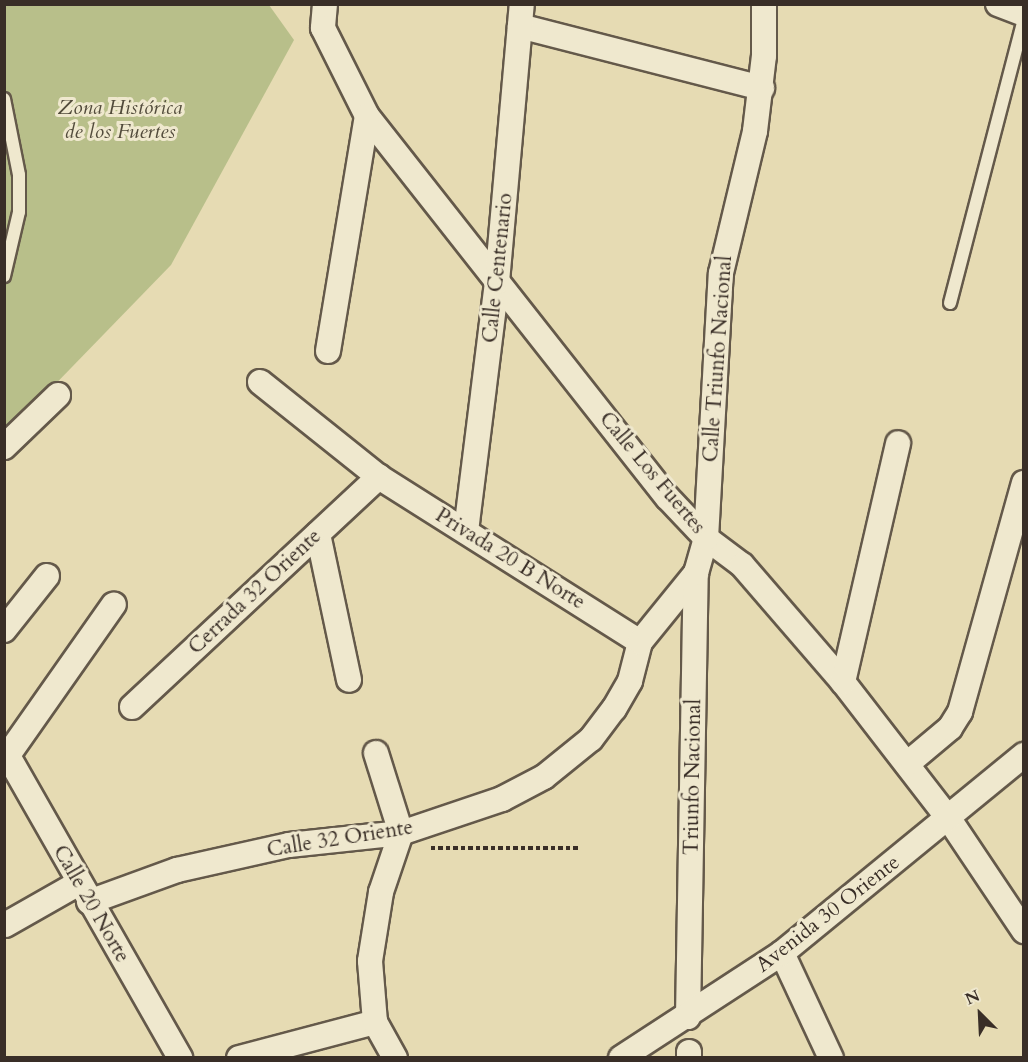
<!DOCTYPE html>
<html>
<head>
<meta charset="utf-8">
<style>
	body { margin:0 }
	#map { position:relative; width:1028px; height:1062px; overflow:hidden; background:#e6dbb3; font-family:Cardo,serif }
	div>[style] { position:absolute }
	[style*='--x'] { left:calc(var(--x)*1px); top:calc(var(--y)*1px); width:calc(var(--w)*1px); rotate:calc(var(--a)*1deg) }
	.green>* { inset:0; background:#b8bf8a }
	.path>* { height:4px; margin-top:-2px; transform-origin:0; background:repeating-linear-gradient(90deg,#392e27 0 4.5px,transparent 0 7.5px) }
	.roads { filter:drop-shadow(2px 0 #64594a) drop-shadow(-2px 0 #64594a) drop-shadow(0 2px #64594a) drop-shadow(0 -2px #64594a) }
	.lane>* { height:12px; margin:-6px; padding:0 6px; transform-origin:6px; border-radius:6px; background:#efe8ce }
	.street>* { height:24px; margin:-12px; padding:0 12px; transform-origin:12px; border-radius:12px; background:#efe8ce }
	span { translate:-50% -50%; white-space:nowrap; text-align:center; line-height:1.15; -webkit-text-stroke:6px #efe8ce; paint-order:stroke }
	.park-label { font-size:21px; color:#524b3b; font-style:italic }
	.street-label { font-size:21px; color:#392e27 }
	.frame { position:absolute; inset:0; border:6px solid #392e27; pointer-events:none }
	.north { position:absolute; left:950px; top:984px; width:60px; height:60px; -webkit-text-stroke:4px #efe8ce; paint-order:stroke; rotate:336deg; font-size:16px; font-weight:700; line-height:24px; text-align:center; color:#392e27 }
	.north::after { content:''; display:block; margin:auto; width:21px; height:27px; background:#392e27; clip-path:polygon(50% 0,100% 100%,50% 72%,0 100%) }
</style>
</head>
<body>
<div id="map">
	<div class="green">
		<i style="clip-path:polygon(5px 5px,269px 5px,294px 40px,171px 265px,5px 436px)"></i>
	</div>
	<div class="path">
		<i style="--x:431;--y:848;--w:149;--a:0"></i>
	</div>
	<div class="roads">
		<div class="lane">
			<i style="--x:4;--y:99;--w:77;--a:78.8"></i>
			<i style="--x:19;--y:175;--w:37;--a:90"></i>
			<i style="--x:19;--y:212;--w:66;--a:103.2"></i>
			<i style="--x:950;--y:303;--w:293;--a:-75.4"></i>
		</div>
		<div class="street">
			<i style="--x:325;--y:4;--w:24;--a:95"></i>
			<i style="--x:323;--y:28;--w:98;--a:63.4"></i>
			<i style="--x:367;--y:116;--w:486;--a:51.8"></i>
			<i style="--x:668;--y:498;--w:55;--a:46.5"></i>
			<i style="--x:706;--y:538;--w:45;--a:36.9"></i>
			<i style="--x:742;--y:565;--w:155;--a:49.2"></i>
			<i style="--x:843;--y:682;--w:173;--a:52.3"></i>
			<i style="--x:949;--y:819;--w:135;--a:56.2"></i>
			<i style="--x:998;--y:4;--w:28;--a:21"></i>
			<i style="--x:520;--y:26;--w:250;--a:14.4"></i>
			<i style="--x:328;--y:351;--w:238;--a:-80.6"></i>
			<i style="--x:260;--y:382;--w:152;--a:38.6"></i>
			<i style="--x:379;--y:477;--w:309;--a:32.3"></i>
			<i style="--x:4;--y:447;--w:75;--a:-43.9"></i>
			<i style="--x:466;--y:531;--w:251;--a:-82.9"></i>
			<i style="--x:497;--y:282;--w:279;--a:-84.9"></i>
			<i style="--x:318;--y:534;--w:149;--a:78"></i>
			<i style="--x:4;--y:630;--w:69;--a:-51.5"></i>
			<i style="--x:843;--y:682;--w:245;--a:-77"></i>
			<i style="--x:132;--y:707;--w:338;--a:-43"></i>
			<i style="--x:4;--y:749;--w:356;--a:60.3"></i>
			<i style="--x:376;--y:753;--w:84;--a:72.6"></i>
			<i style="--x:8;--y:755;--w:184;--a:-54.9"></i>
			<i style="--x:907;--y:764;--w:56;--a:-39.9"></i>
			<i style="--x:950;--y:728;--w:19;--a:-58"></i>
			<i style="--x:960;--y:712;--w:238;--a:-74.4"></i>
			<i style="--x:89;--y:902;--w:94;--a:-20"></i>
			<i style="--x:177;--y:870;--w:115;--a:-12.6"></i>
			<i style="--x:289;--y:845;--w:113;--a:-6.1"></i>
			<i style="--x:401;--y:833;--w:107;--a:-18.6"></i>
			<i style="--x:502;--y:799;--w:47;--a:-27.6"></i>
			<i style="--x:544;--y:777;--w:60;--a:-39"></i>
			<i style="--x:591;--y:739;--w:38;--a:-53"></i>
			<i style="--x:614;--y:709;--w:32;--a:-60"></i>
			<i style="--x:630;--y:681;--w:40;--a:-75.6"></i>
			<i style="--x:640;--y:642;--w:89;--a:-50.9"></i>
			<i style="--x:5;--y:925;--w:85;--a:-29.6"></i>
			<i style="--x:782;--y:953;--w:116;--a:65"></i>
			<i style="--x:688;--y:1017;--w:444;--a:-89"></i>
			<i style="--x:696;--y:573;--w:36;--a:-74"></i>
			<i style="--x:706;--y:538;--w:265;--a:-86.8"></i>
			<i style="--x:721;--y:273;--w:146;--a:-76.5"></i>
			<i style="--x:755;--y:131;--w:76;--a:-83.2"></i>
			<i style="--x:764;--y:56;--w:52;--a:-90"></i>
			<i style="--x:689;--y:1052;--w:6;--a:90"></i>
			<i style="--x:239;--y:1058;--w:141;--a:-14.8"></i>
			<i style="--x:395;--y:1058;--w:41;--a:-119.1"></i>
			<i style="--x:375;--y:1022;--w:61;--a:-94.7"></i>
			<i style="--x:370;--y:961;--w:70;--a:-80.9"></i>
			<i style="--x:381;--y:892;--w:62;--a:-71.3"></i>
			<i style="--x:621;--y:1058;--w:192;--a:-33.1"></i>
			<i style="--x:782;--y:953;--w:313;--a:-39.3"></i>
		</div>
	</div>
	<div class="park-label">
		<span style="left:120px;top:120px">Zona Histórica<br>de los Fuertes</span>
	</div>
	<div class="street-label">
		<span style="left:498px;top:268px;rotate:-84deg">Calle Centenario</span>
		<span style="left:718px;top:359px;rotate:-86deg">Calle Triunfo Nacional</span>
		<span style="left:652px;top:473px;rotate:50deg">Calle Los Fuertes</span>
		<span style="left:510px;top:559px;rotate:32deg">Privada 20 B Norte</span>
		<span style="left:255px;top:592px;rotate:-43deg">Cerrada 32 Oriente</span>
		<span style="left:693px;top:777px;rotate:-89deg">Triunfo Nacional</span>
		<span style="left:340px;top:839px;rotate:-9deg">Calle 32 Oriente</span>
		<span style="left:91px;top:904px;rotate:60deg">Calle 20 Norte</span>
		<span style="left:828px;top:914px;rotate:-38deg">Avenida 30 Oriente</span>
	</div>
	<div class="frame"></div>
	<div class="north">N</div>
</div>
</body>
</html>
